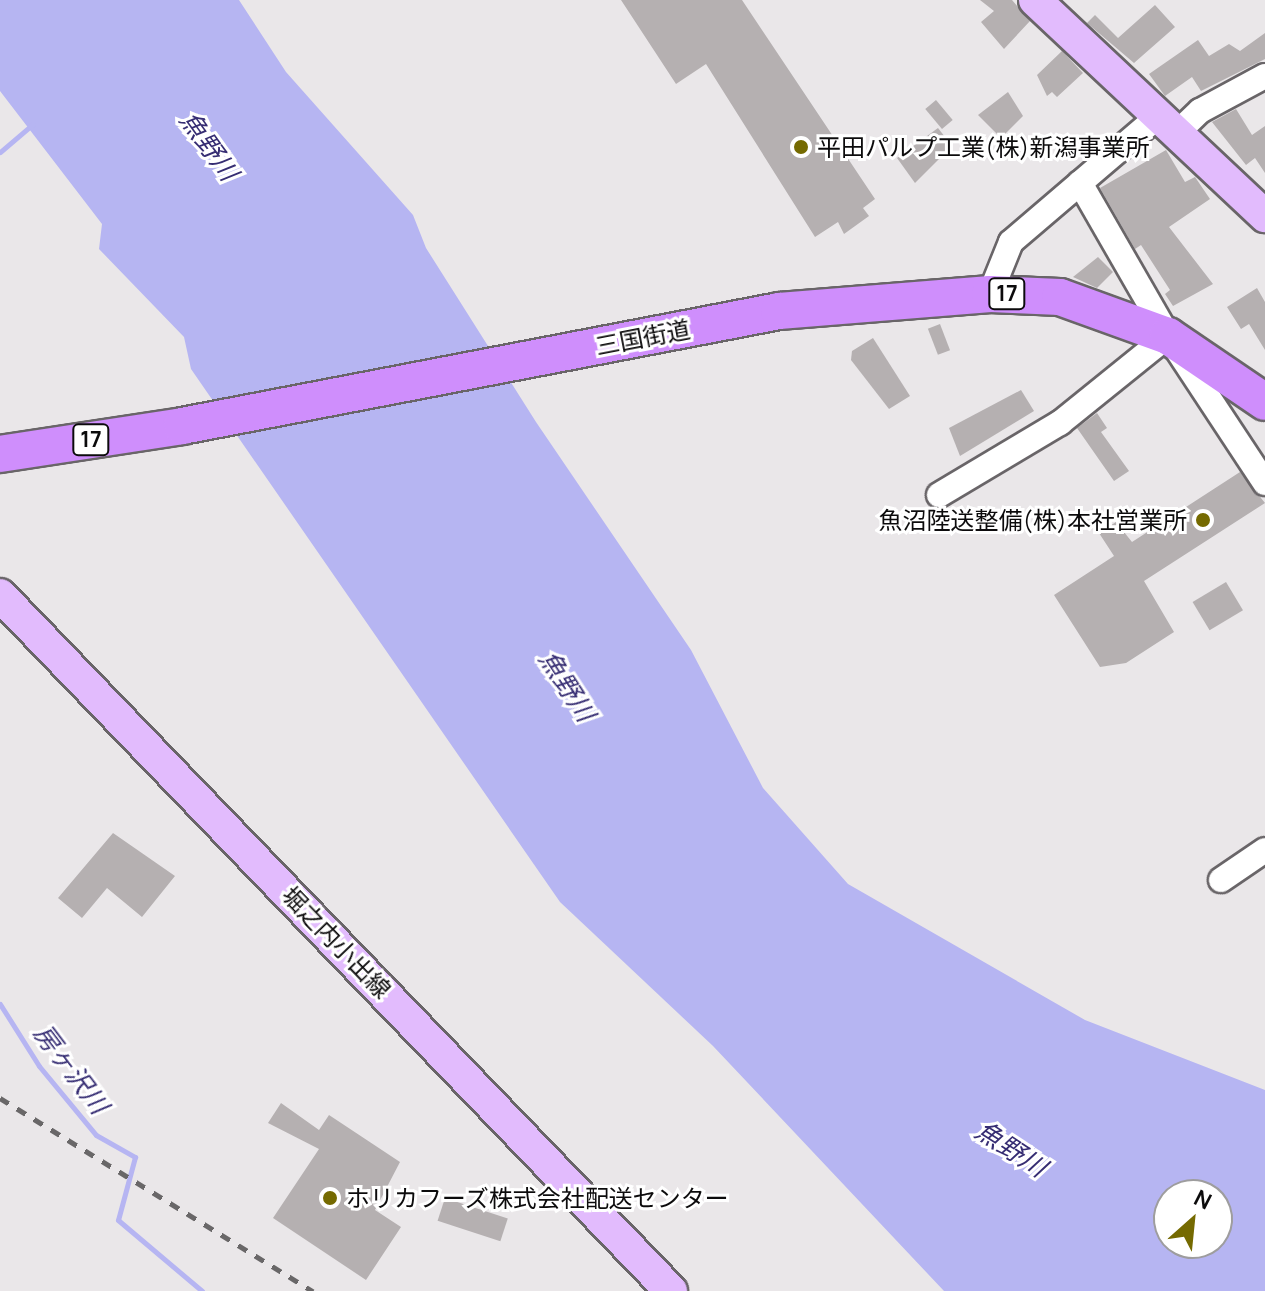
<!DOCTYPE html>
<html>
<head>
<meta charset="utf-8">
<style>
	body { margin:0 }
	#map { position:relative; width:1265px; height:1291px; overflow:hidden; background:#eae7e9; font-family:Manrope,"Noto Sans JP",sans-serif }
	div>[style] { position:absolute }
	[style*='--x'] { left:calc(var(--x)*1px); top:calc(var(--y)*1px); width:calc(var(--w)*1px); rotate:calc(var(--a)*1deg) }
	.water>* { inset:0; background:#b6b5f2 }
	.stream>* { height:5px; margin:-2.5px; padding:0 2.5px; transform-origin:2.5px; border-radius:2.5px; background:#b6b5f2 }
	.building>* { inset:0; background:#b5b0b1; transform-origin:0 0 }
	.roads { filter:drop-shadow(2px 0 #696568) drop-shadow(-2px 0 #696568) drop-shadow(0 2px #696568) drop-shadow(0 -2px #696568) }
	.minor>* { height:24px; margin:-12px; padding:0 12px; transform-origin:12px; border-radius:12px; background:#fff }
	.major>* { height:32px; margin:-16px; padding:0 16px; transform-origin:16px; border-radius:16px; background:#e2bbfd }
	.highway>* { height:36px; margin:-18px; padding:0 18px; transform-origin:18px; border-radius:18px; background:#cf8efc }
	.rail>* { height:5px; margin-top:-2.5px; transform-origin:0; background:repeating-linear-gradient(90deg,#696768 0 10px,transparent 0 20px) }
	.dots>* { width:22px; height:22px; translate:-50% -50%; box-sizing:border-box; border:4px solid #fff; border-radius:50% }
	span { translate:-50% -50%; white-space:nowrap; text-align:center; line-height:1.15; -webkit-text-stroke:6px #fff; paint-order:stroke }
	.shield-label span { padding:2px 6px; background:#fff; border:2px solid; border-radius:6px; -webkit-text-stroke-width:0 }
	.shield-label { font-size:22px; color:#0c0b0c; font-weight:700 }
	.poi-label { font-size:24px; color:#0c0b0c }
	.left { translate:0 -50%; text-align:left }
	.right { translate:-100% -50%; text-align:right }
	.street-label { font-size:24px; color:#0c0b0c }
	.water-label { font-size:26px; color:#362d73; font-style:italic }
	.north { position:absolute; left:1153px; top:1179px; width:80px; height:80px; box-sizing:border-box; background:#fff; border:2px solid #9e9d9e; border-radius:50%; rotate:27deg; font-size:22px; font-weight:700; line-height:32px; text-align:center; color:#0c0b0c }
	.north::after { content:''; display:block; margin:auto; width:28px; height:36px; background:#756a01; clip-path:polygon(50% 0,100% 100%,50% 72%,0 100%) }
</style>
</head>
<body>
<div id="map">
	<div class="water">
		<i style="clip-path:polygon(evenodd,0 0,239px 0,286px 72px,413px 215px,426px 248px,536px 422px,691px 650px,763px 788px,848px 884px,1085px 1020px,1265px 1090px,1265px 1291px,944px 1291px,713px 1046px,560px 902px,191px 369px,184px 337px,99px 249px,102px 224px,0 91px,0 0,1169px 1195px,1217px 1195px,1217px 1243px,1169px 1243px,1169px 1195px)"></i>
	</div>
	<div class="stream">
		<i style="--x:0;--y:152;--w:43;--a:-40.3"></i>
		<i style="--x:0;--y:1004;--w:73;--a:57.8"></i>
		<i style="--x:39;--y:1066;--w:89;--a:50.4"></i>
		<i style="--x:96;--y:1135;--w:45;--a:29.4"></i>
		<i style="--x:135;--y:1157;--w:65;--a:105.1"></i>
		<i style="--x:118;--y:1220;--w:110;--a:40.2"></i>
	</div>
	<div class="building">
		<i style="clip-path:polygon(621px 0,742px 0,875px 199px,863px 208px,869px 216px,844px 234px,838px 222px,815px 237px,706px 64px,676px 84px)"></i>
		<i style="clip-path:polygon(980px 0,1012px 0,1030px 21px,1004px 49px,981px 22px,994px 11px)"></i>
		<i style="clip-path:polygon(1155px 5px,1175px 27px,1134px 63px,1087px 23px,1095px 15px,1118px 38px)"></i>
		<i style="clip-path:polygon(1265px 33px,1265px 59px,1201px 91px,1192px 77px,1165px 96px,1149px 74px,1198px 40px,1209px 56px,1229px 44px,1240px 51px)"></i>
		<i style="clip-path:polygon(1062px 51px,1083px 73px,1057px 97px,1052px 92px,1047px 96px,1037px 75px)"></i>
		<i style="clip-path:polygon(1008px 92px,1023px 116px,1001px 138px,978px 115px)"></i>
		<i style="left:936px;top:100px;width:26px;height:14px;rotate:50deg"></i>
		<i style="clip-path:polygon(1236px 109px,1252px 135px,1265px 126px,1265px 173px,1255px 158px,1246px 165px,1212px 122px)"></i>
		<i style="clip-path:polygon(938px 128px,952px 146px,915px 183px,897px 158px)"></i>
		<i style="clip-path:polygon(1166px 150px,1185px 182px,1195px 177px,1210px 199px,1169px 227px,1213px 284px,1173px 306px,1165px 294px,1170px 290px,1141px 245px,1135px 249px,1100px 188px)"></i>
		<i style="clip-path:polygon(1098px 257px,1113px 272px,1097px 288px,1073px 277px)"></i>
		<i style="clip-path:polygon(1257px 288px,1265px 302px,1265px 350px,1249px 324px,1241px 329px,1227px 307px)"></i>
		<i style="left:940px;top:324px;width:28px;height:13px;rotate:69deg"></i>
		<i style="clip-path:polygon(873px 338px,910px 396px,889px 409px,851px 360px,852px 351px)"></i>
		<i style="clip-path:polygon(1021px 390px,1034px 411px,960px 456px,949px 428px)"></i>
		<i style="clip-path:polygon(1097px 413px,1107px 428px,1101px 432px,1129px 471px,1114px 481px,1077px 428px)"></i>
		<i style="clip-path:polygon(1240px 472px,1265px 503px,1144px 581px,1174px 632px,1126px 663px,1100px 667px,1054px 595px,1114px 556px,1099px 533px,1116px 522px,1132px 542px)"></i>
		<i style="left:1226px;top:582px;width:33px;height:39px;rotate:59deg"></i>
		<i style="clip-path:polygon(113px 833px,175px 876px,142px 917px,107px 888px,82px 918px,58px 898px)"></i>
		<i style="clip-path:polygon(281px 1103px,319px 1130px,329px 1115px,400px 1162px,375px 1210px,401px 1227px,366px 1280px,273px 1218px,319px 1149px,268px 1123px)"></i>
		<i style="left:445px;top:1198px;width:66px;height:24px;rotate:18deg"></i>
	</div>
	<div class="roads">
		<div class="minor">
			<i style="--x:1176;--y:134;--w:33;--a:-44"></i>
			<i style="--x:1200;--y:111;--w:74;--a:-28.3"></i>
			<i style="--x:1080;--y:183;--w:177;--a:60.1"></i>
			<i style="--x:1168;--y:336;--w:176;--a:56.6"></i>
			<i style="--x:990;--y:294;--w:56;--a:-68"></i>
			<i style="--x:1011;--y:242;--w:191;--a:-40.5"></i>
			<i style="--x:939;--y:495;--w:141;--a:-30.8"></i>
			<i style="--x:1060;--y:423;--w:139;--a:-38.9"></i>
			<i style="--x:1221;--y:880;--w:53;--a:-34.3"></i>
		</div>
		<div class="major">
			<i style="--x:1035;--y:0;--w:316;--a:43.2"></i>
			<i style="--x:0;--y:595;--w:967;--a:46.05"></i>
		</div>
		<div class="highway">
			<i style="--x:0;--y:454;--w:184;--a:-8.7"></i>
			<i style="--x:182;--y:426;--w:608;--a:-10.9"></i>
			<i style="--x:779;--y:311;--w:212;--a:-4.6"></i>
			<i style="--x:990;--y:294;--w:70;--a:2.5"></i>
			<i style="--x:1060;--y:297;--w:115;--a:19.9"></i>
			<i style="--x:1168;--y:336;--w:117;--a:34.2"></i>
		</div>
	</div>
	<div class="rail">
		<i style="--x:0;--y:1098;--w:368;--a:31.7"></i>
	</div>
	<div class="dots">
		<i style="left:801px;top:147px;background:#756a01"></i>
		<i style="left:1203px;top:520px;background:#756a01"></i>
		<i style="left:330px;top:1198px;background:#756a01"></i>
	</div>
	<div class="shield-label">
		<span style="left:1007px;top:294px">17</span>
		<span style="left:91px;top:440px">17</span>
	</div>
	<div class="poi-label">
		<span class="left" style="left:817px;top:147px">平田パルプ工業(株)新潟事業所</span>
		<span class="right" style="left:1187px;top:520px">魚沼陸送整備(株)本社営業所</span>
		<span class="left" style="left:346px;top:1198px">ホリカフーズ株式会社配送センター</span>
	</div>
	<div class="street-label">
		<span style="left:643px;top:337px;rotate:-11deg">三国街道</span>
		<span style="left:337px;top:942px;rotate:46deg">堀之内小出線</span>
	</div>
	<div class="water-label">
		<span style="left:209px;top:146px;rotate:54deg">魚野川</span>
		<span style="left:567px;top:686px;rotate:57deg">魚野川</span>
		<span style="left:71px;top:1069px;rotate:53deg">房ヶ沢川</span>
		<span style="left:1011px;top:1149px;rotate:33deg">魚野川</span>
	</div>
	<div class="north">N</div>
</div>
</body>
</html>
